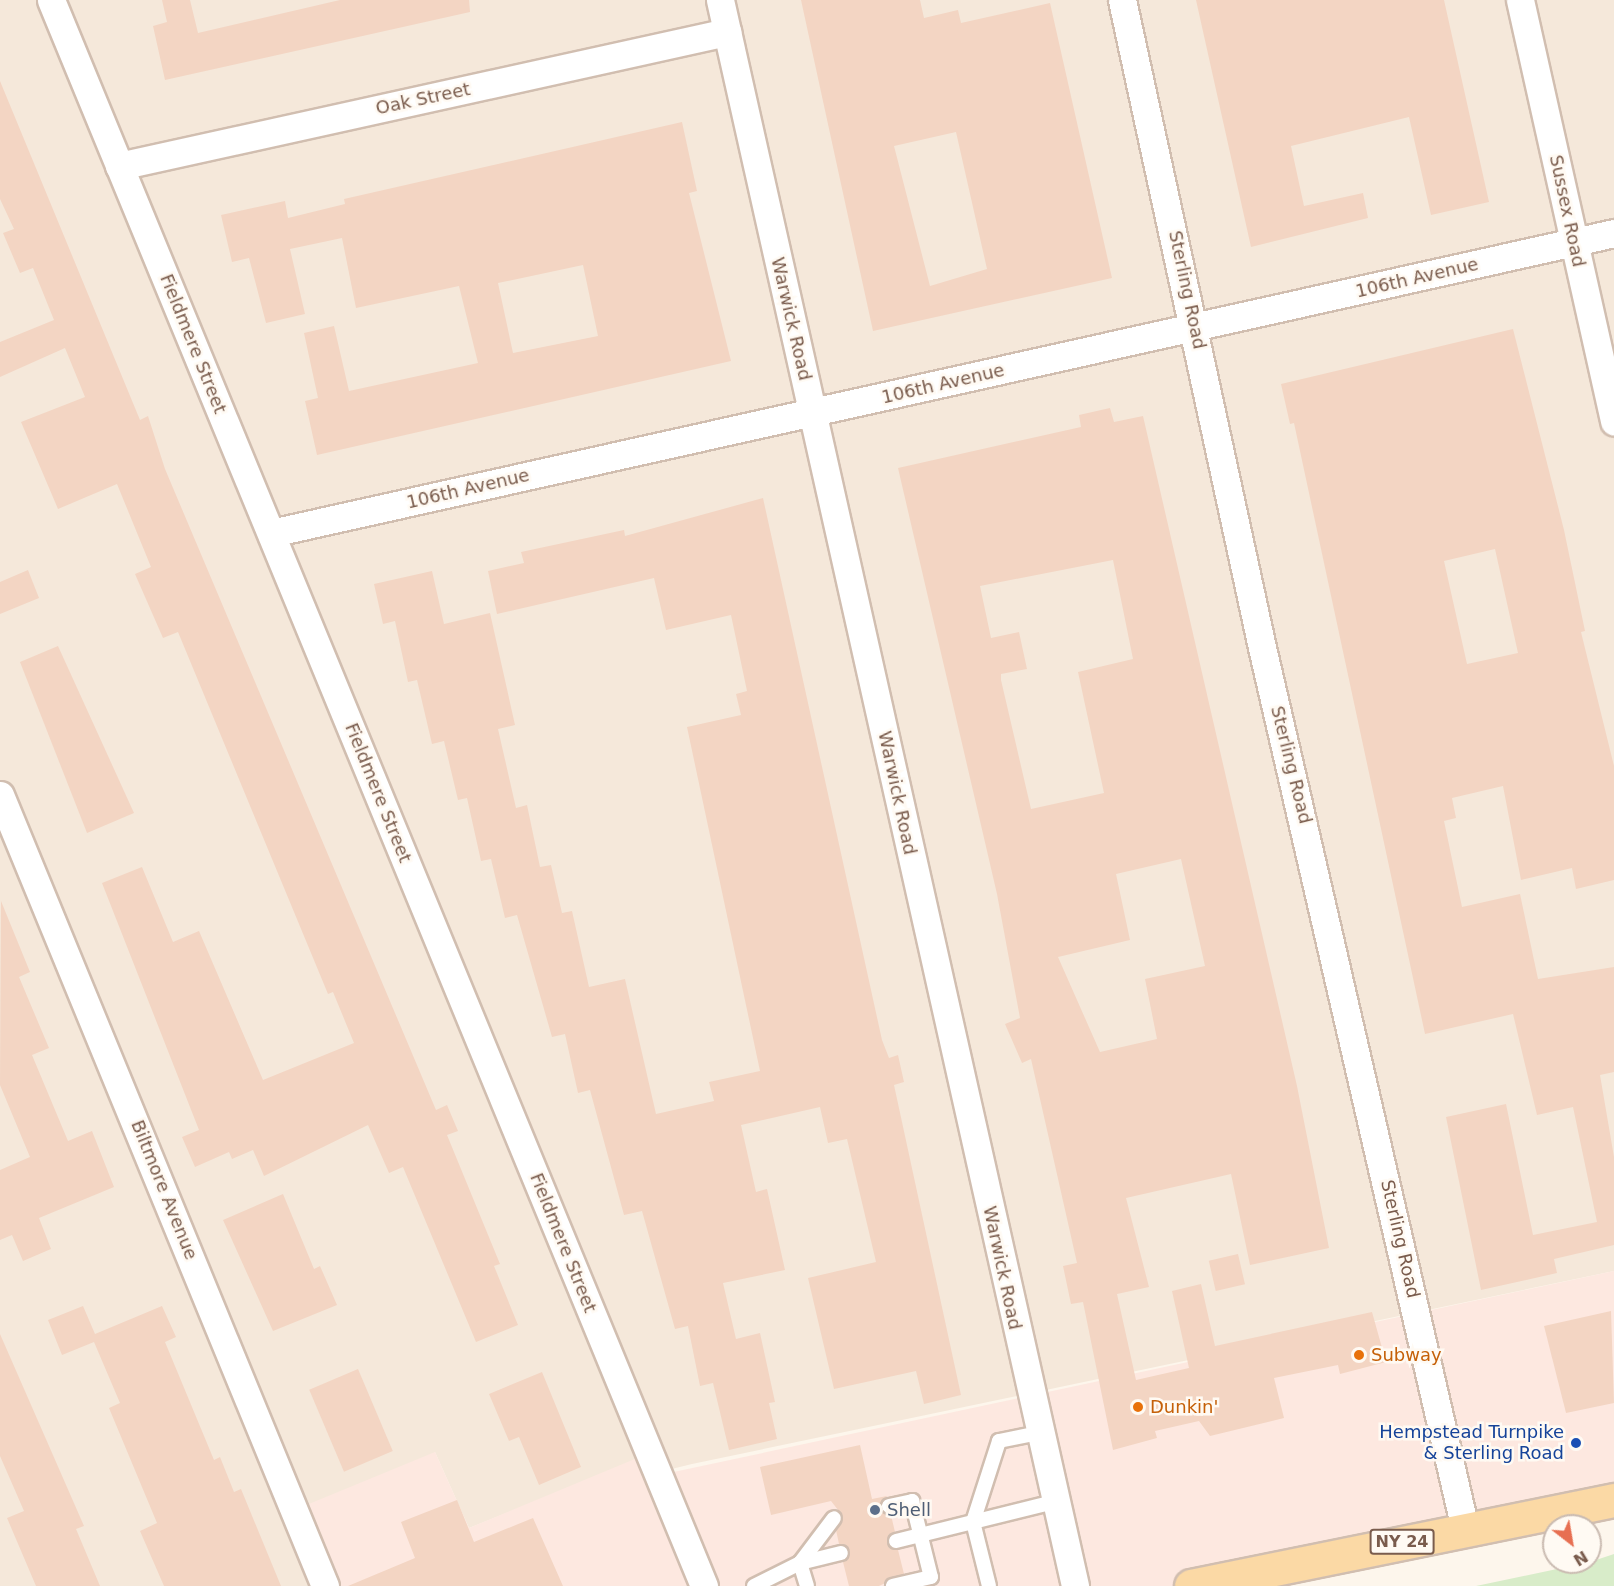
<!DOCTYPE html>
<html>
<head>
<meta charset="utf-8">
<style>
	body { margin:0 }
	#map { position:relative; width:1614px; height:1586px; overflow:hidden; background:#fdf6ec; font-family:"DejaVu Sans",sans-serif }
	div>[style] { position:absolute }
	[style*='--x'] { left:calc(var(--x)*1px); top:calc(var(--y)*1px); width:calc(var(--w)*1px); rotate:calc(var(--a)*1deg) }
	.residential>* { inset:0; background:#f5e8da }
	.commercial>* { inset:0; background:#fde8e0 }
	.green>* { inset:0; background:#d8ecc9 }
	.building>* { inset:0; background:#f3d5c3; transform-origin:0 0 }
	.roads { filter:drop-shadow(2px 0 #d1beb0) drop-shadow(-2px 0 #d1beb0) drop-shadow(0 2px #d1beb0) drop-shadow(0 -2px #d1beb0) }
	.lane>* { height:14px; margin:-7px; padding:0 7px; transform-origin:7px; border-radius:7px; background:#fff }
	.street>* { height:27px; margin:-13.5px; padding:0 13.5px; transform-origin:13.5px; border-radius:13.5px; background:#fff }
	.primary>* { height:33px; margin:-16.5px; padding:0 16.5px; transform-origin:16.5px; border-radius:16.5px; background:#fbd9a5 }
	.dots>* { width:16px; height:16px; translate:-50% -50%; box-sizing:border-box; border:3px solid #fffaf3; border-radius:50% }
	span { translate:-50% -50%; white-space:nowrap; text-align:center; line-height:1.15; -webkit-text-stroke:5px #fffaf3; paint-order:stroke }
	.shield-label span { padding:2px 4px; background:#fffaf3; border:2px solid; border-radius:4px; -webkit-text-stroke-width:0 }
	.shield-label { font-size:16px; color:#7a5c4d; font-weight:700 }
	.street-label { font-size:18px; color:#7a5c4d }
	.food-label { font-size:18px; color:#c56008 }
	.left { translate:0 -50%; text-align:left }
	.transit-label { font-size:18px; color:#164399 }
	.right { translate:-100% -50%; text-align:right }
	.service-label { font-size:18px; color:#4e5e75 }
	.north { position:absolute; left:1542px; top:1514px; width:60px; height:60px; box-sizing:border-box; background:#fffaf3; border:2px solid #cabbb1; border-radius:50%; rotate:149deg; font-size:16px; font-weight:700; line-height:24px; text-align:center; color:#7a5c4d }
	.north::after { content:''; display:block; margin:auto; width:21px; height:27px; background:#e76f51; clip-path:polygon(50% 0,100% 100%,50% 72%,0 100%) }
</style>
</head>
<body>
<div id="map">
	<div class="residential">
		<i style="clip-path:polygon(0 0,1614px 0,1614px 1271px,692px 1464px,529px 1504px,469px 1528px,435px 1452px,317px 1586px,0 1586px)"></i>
	</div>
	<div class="commercial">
		<i style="clip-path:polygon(1614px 1271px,1614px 1500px,1191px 1586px,317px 1586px,287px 1513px,435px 1452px,469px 1528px,642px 1456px,650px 1477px)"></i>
	</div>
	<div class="green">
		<i style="clip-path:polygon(1614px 1554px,1614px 1586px,1476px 1586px,1590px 1562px)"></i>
	</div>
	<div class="building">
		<i style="clip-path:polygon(162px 0,190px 0,198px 33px,340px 0,469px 0,470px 12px,165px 80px,153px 26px,167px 22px)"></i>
		<i style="clip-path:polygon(evenodd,801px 0,920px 0,924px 18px,958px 10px,961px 23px,1050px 3px,1112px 278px,873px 331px,801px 0,956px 132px,987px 269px,930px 286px,894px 146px,956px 132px)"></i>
		<i style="clip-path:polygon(1196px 0,1444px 0,1489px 202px,1431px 215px,1409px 117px,1291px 146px,1304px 206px,1363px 193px,1368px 218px,1251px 247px)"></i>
		<i style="clip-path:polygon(0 81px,140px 420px,148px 416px,165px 469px,436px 1110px,447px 1105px,458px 1131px,447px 1135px,500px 1264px,494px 1266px,518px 1325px,476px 1342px,403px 1167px,389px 1173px,368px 1125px,264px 1176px,253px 1150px,232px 1159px,229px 1152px,195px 1167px,182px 1137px,199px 1130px,102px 883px,142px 867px,173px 942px,199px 931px,263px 1080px,354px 1043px,333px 992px,328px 994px,178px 632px,163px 638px,135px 574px,151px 567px,117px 484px,58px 509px,21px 422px,85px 397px,65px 348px,0 377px,0 342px,54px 320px,33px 268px,20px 273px,3px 233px,14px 229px,0 199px)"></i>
		<i style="clip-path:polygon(evenodd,682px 122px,697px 191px,689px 193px,731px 361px,317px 455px,305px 401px,318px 398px,304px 333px,334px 326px,349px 391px,478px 363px,459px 286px,356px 308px,342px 238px,290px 249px,305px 314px,266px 323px,249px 258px,232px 262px,221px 215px,285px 201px,288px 218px,345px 204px,344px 199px,682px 122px,583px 265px,598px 336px,513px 353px,498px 283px,583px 265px)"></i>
		<i style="clip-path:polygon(evenodd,1513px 329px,1564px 530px,1585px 631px,1581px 632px,1614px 766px,1614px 880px,1576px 889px,1572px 868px,1521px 880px,1503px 786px,1452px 798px,1456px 818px,1444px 821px,1462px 907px,1520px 894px,1538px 979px,1614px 967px,1614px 1072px,1600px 1075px,1614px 1157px,1614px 1245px,1554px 1259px,1557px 1273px,1481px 1290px,1446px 1117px,1506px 1104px,1533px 1235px,1597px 1222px,1573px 1107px,1537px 1115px,1513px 1014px,1425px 1034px,1294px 423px,1290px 424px,1281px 384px,1513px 329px,1495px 549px,1518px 653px,1467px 664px,1444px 561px,1495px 549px)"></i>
		<i style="clip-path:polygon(evenodd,1110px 408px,1114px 422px,1143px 416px,1297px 1086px,1329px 1248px,1250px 1265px,1231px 1174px,1126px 1198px,1149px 1287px,1117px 1294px,1136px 1380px,1189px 1368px,1172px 1291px,1201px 1284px,1215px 1346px,1372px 1312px,1386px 1362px,1340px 1374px,1338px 1365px,1274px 1378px,1284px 1418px,1210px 1436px,1199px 1421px,1155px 1431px,1157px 1438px,1113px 1450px,1083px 1302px,1071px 1304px,1063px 1266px,1077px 1263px,1031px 1059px,1022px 1063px,1005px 1024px,1020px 1018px,997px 894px,898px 468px,1081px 427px,1079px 415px,1110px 408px,1113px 560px,1133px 659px,1078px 672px,1104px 793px,1031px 809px,1001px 680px,1001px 674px,1027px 669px,1019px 632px,991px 638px,980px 586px,1113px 560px,1110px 408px,1181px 859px,1205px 966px,1145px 979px,1157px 1039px,1100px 1052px,1058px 957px,1130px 940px,1116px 874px,1181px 859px)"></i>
		<i style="clip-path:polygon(763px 498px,882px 1040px,889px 1058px,898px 1055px,904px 1082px,894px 1085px,961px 1395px,924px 1404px,916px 1371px,834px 1389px,808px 1278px,876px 1262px,847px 1139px,828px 1143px,820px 1107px,741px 1125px,756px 1192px,767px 1189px,785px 1270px,723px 1283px,736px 1339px,760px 1333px,775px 1402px,769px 1403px,777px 1439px,729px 1450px,713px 1383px,700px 1386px,688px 1326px,675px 1329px,642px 1211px,624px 1215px,590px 1090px,578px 1093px,565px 1034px,552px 1037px,517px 915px,505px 918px,491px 859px,481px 861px,467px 798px,458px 800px,444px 741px,432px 744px,417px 680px,408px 682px,395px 621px,383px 624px,374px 584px,432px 571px,444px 624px,490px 613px,515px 725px,498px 729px,516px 808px,527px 805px,540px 867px,551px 865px,562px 913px,572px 911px,589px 987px,625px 979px,656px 1114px,714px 1101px,709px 1082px,760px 1071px,687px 727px,741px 715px,736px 694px,747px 691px,731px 615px,666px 630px,654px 578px,497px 614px,488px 571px,524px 563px,521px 552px,624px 530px,625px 536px)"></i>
		<i style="clip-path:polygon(28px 570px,39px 598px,0 614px,0 582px)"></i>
		<i style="clip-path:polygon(58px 646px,134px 813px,87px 833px,20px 662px)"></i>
		<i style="clip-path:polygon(1px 901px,30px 972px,19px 977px,49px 1048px,32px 1055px,68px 1141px,92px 1131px,114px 1187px,39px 1218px,51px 1249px,23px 1261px,12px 1235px,0 1240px,0 1170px,30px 1157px,0 1085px)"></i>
		<i style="clip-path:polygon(283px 1194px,314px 1269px,320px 1266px,337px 1305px,273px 1331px,223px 1220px)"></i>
		<i style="left:1238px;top:1254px;width:31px;height:30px;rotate:77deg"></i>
		<i style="clip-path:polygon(83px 1306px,95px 1334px,162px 1306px,176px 1337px,165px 1342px,214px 1460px,220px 1457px,234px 1492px,241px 1489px,281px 1586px,164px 1586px,140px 1531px,157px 1523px,109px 1408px,120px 1403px,94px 1342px,62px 1355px,48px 1320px)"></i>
		<i style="clip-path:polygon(1611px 1311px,1614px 1403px,1566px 1413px,1544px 1326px)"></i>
		<i style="clip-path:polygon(0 1334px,84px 1526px,76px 1529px,100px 1586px,36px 1586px,7px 1518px,24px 1511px,0 1456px)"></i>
		<i style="left:358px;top:1369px;width:89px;height:53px;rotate:67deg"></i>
		<i style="clip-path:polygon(542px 1372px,581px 1467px,539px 1485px,519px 1437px,509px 1441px,489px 1394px)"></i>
		<i style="clip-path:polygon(860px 1445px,872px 1499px,887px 1496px,880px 1507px,891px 1515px,895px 1532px,887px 1543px,898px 1550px,904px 1574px,879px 1586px,849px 1586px,843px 1562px,850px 1551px,839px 1544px,836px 1530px,842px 1515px,831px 1501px,771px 1515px,760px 1467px)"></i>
		<i style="clip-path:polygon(457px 1500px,474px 1542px,533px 1518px,563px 1586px,348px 1586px,415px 1558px,401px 1522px)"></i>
	</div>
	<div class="roads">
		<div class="lane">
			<i style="--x:889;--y:1506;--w:24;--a:-12"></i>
			<i style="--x:912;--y:1501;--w:78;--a:76"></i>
			<i style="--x:931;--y:1577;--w:39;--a:167"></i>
			<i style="--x:896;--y:1541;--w:163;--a:-13.9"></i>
			<i style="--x:754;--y:1586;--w:51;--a:-26.6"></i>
			<i style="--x:800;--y:1563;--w:42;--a:-13.7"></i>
			<i style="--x:807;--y:1586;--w:24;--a:-107"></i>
			<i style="--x:800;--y:1563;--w:56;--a:-52.9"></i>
			<i style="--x:989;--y:1586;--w:66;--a:-104"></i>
			<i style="--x:973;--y:1522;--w:85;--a:-72.2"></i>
			<i style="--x:999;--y:1441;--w:41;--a:-11.3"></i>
		</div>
		<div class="street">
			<i style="--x:51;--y:0;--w:1715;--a:67.62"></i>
			<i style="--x:720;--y:0;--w:1625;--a:77.38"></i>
			<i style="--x:1122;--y:0;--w:658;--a:77.8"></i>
			<i style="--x:1261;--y:643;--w:909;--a:77.03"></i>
			<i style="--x:1520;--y:0;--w:432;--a:77.4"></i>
			<i style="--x:119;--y:166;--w:623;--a:-12.43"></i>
			<i style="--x:271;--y:533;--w:1376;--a:-12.59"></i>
			<i style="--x:0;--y:795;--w:855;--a:67.66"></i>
		</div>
		<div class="primary">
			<i style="--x:1191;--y:1586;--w:432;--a:-11.5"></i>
		</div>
	</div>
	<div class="dots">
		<i style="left:1359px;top:1355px;background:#e8710a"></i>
		<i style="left:1138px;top:1407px;background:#e8710a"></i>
		<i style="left:1576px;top:1443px;background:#1a4fb4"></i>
		<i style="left:875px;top:1510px;background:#5c6f8a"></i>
	</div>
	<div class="shield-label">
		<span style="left:1402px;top:1542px">NY 24</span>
	</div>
	<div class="street-label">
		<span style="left:423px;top:99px;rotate:-12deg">Oak Street</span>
		<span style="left:1567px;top:211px;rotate:78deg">Sussex Road</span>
		<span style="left:1417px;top:278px;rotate:-13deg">106th Avenue</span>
		<span style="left:1187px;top:290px;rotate:78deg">Sterling Road</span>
		<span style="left:791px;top:319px;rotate:77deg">Warwick Road</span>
		<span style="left:193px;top:344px;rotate:68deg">Fieldmere Street</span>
		<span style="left:943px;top:384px;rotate:-13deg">106th Avenue</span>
		<span style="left:468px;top:489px;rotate:-13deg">106th Avenue</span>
		<span style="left:1291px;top:765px;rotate:76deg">Sterling Road</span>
		<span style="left:378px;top:793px;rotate:68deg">Fieldmere Street</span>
		<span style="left:897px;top:793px;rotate:78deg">Warwick Road</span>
		<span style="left:164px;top:1190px;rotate:68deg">Biltmore Avenue</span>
		<span style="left:1400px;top:1239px;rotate:77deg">Sterling Road</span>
		<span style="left:563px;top:1243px;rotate:68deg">Fieldmere Street</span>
		<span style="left:1002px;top:1268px;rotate:78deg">Warwick Road</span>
	</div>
	<div class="food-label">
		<span class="left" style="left:1371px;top:1355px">Subway</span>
		<span class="left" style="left:1150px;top:1407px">Dunkin'</span>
	</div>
	<div class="transit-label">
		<span class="right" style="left:1564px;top:1443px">Hempstead Turnpike<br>&amp; Sterling Road</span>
	</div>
	<div class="service-label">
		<span class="left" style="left:887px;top:1510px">Shell</span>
	</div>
	<div class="north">N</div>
</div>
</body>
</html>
